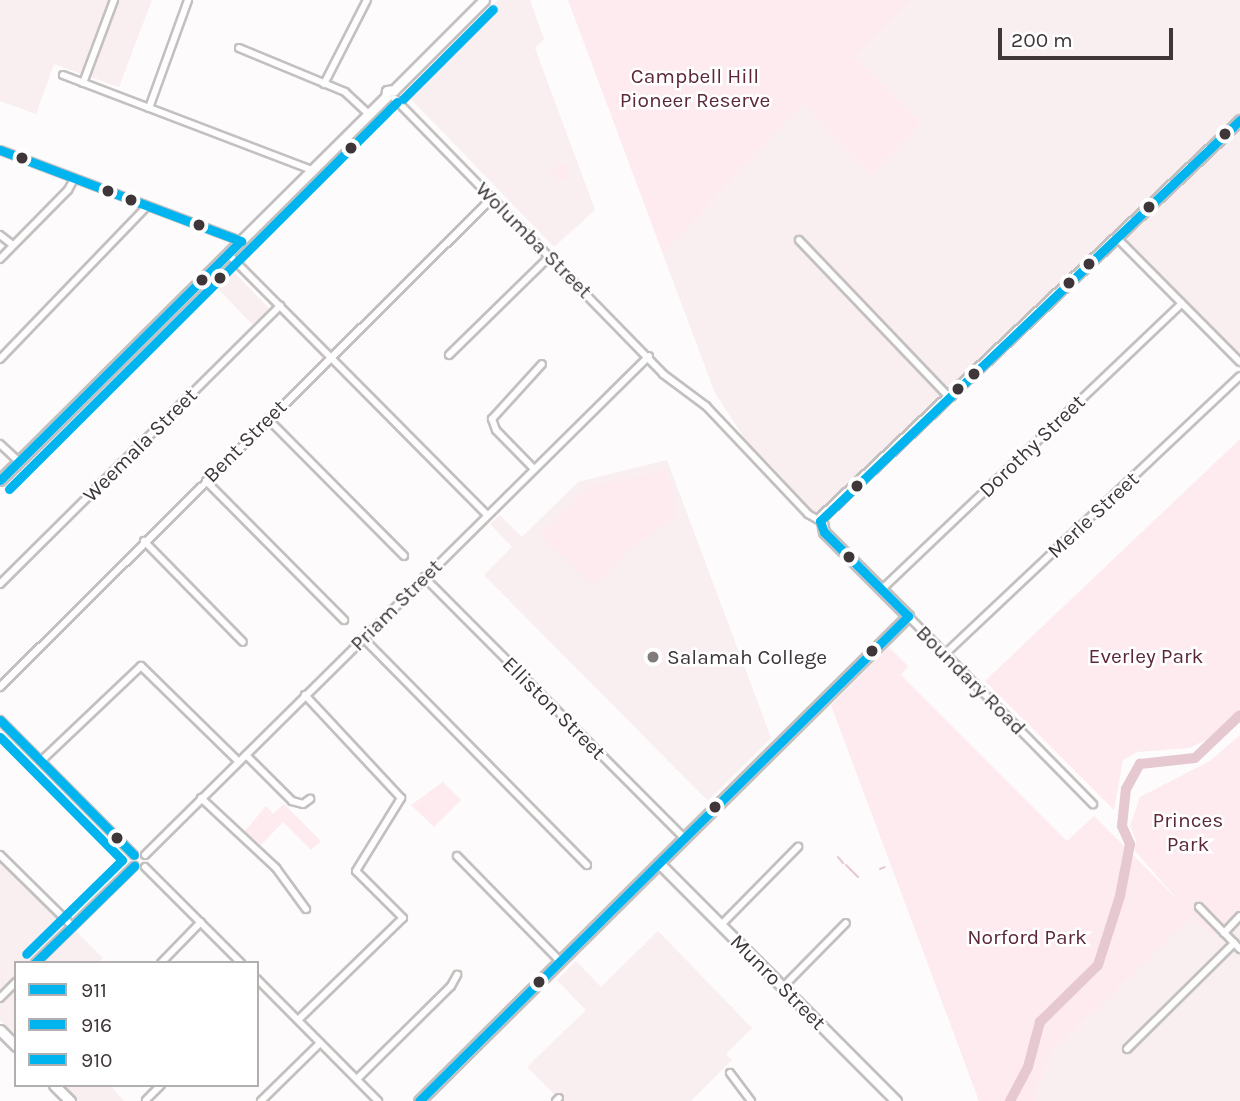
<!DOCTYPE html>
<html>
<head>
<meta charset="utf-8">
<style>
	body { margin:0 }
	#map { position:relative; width:1240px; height:1101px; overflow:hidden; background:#fdfbfb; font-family:Karla,sans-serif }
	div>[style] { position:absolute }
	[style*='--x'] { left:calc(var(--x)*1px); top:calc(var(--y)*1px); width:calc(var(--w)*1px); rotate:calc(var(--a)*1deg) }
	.built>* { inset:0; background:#f9eef0; transform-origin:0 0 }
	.green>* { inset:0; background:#feebef }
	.round { border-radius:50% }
	.stream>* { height:2px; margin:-1px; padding:0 1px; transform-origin:1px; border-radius:1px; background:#e6c8d0 }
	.river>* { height:10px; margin:-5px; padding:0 5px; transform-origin:5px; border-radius:5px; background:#e6c8d0 }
	.roads { filter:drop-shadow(2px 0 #c4c0c0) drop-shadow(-2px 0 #c4c0c0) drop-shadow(0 2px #c4c0c0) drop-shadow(0 -2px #c4c0c0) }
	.street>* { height:6px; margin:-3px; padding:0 3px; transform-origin:3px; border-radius:3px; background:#fffefe }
	.secondary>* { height:9px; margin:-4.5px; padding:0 4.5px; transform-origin:4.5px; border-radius:4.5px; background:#fffefe }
	.bus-1>* { height:9px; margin:-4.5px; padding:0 4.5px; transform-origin:4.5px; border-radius:4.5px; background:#00b5ef }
	.bus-2>* { height:9px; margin:-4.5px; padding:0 4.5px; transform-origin:4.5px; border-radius:4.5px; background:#00b5ef }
	.bus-3>* { height:9px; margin:-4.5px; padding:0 4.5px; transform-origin:4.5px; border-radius:4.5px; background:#00b5ef }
	.dots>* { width:19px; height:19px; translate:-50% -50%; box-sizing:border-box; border:4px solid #fff; border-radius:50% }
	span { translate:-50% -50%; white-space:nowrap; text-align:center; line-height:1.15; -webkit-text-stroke:5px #fff; paint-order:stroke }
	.park-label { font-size:21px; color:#5d2839 }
	.street-label { font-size:21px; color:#3e3638 }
	.poi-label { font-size:21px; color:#3e3638 }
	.left { translate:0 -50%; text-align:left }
	.legend { position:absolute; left:14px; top:961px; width:245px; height:126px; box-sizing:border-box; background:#fff; border:2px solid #b2afaf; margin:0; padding:9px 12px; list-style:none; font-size:21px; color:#3e3638 }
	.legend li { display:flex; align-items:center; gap:14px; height:35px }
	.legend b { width:35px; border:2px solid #b2afaf }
	.scale { position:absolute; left:998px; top:28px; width:175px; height:32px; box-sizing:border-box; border:4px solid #3e3638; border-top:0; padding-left:9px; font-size:21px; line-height:24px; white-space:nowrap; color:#3e3638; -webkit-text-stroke:5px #fff; paint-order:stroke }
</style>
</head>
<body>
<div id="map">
	<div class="built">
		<i style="clip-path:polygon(0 0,152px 0,119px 87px,54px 64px,36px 114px,0 101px)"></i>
		<i style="clip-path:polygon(498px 0,530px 0,544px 39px,535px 48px,595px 210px,554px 247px,405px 93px)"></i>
		<i style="clip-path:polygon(913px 0,1240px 0,1240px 362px,1116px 237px,820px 521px,778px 485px,784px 479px,747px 442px,715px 393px,663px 254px,804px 103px,872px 175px,922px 123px,856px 57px)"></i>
		<i style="left:228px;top:266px;width:59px;height:23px;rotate:46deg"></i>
		<i style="clip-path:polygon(667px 460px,771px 738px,708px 801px,484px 575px,512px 547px,490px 524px,500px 515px,522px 537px,578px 482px)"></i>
		<i style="clip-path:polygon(0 855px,103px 958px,98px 963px,16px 963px,16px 1036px,0 1020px)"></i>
		<i style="clip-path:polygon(1240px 912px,1240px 1101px,1033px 1101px,1051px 1054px,1193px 916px,1228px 925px)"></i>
		<i style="clip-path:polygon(658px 931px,752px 1028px,726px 1054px,732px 1060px,691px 1101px,561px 1101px,527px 1067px,586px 1010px,557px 980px,576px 961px,601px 987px)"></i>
		<i style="clip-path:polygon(64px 1085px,110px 1085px,124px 1101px,79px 1101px)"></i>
	</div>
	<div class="green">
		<i style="clip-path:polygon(568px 0,913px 0,856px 57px,922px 123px,872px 176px,803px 104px,663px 254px)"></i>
		<i class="round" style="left:553px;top:164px;width:16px;height:16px"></i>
		<i style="clip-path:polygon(1240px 439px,1240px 713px,1230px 729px,1189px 748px,1137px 752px,1123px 760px,1114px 810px,985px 681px)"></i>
		<i style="clip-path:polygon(665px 470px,675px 494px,674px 519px,634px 546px,594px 587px,540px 535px,591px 486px)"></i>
		<i style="clip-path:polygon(889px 647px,908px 666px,901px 675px,1067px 841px,1094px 816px,1180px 902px,1134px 850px,1136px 840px,1130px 826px,1140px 797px,1210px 761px,1240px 735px,1240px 912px,1212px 935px,1193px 916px,1051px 1054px,1033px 1101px,979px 1101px,831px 705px)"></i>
		<i style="clip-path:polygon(443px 782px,461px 800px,434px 827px,411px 805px)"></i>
		<i style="clip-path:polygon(284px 804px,321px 841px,311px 850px,283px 822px,261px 845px,245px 831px,266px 806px,273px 814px)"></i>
	</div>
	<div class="stream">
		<i style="--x:838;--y:857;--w:8;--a:50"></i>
		<i style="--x:846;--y:865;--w:17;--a:45"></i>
		<i style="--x:880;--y:869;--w:5;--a:-22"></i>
	</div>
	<div class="river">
		<i style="--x:1010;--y:1101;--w:38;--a:-62"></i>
		<i style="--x:1028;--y:1067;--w:47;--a:-75.1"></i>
		<i style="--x:1040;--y:1022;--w:81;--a:-44.5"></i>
		<i style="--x:1098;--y:965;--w:72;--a:-72.3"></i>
		<i style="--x:1120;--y:896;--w:53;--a:-79.1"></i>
		<i style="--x:1130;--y:844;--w:20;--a:-114"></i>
		<i style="--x:1122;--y:826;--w:37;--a:-84"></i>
		<i style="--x:1126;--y:789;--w:29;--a:-61"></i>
		<i style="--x:1140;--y:764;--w:55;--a:-6.2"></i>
		<i style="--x:1195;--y:758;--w:62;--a:-43.7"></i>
	</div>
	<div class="roads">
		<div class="street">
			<i style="--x:239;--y:48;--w:115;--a:22.5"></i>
			<i style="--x:345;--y:92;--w:33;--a:43"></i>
			<i style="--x:63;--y:75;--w:267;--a:20.9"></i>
			<i style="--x:83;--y:83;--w:89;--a:-69.5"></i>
			<i style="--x:324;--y:84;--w:94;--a:-62.9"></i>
			<i style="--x:394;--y:98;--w:385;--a:45.7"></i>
			<i style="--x:663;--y:374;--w:54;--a:36.7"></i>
			<i style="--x:706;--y:406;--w:149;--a:46.6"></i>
			<i style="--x:808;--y:514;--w:14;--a:30"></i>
			<i style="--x:149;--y:108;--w:115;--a:-70.1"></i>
			<i style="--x:0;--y:150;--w:258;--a:20.7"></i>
			<i style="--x:0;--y:235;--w:16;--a:38"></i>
			<i style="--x:1116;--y:237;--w:176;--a:45.2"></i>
			<i style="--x:799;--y:240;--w:216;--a:46.3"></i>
			<i style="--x:228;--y:254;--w:368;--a:45.2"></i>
			<i style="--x:0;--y:259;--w:97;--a:-45.4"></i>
			<i style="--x:68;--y:190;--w:13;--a:-61"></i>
			<i style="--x:449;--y:355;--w:141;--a:-44.4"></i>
			<i style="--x:0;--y:359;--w:212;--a:-46.1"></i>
			<i style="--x:268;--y:419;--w:193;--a:45.2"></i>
			<i style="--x:0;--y:444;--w:26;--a:43"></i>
			<i style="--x:534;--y:469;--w:54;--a:-134.3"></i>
			<i style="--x:496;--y:430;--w:12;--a:-110"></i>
			<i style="--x:492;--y:419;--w:74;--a:-47.7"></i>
			<i style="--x:206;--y:481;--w:196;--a:45.2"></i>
			<i style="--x:144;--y:541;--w:141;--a:45.6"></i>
			<i style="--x:424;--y:577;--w:368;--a:45.1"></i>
			<i style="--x:0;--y:584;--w:395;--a:-44.8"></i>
			<i style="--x:882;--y:589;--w:414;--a:-43.6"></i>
			<i style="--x:908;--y:616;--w:264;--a:45.5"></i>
			<i style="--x:363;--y:638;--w:319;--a:45.4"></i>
			<i style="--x:945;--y:654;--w:405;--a:-43.3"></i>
			<i style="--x:0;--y:687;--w:694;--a:-44.82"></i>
			<i style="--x:0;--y:720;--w:190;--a:45.2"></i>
			<i style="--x:246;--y:755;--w:65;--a:45"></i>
			<i style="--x:292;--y:801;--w:11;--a:15"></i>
			<i style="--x:303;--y:804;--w:9;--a:-36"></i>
			<i style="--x:41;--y:761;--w:138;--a:-43.5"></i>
			<i style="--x:141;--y:666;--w:137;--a:44.4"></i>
			<i style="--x:201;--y:798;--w:103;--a:43"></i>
			<i style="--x:276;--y:868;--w:51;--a:53.8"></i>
			<i style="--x:0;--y:855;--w:101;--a:44.6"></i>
			<i style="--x:145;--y:855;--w:709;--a:-44.71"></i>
			<i style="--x:457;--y:856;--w:147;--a:45.6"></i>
			<i style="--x:145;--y:867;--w:136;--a:45"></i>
			<i style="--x:1199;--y:907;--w:59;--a:45.7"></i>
			<i style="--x:721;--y:925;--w:110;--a:-45.4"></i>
			<i style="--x:1224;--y:933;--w:23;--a:-47"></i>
			<i style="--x:35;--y:963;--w:139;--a:-44.4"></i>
			<i style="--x:161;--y:963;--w:57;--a:-45.7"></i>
			<i style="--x:257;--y:979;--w:172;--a:45.2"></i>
			<i style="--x:784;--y:986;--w:88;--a:-45.5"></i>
			<i style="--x:0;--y:998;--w:23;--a:-45"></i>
			<i style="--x:298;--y:1020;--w:146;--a:-44.2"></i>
			<i style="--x:403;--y:918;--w:66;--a:-135"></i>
			<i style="--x:356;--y:871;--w:86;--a:-58.3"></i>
			<i style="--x:401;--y:798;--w:141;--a:-133"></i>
			<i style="--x:1127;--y:1049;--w:151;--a:-44.7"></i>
			<i style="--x:730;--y:1073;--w:35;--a:53"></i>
			<i style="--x:357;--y:1079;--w:132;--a:-44.7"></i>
			<i style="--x:451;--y:986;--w:13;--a:-61"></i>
			<i style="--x:146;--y:1100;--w:21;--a:-45"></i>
			<i style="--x:261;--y:1101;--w:83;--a:-44.5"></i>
			<i style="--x:556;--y:1101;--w:4;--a:-45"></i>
		</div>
		<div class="secondary">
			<i style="--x:394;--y:90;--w:127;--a:-45"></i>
			<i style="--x:0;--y:480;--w:544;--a:-44.78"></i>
			<i style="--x:386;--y:97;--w:6;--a:-81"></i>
			<i style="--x:387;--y:91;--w:7;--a:-8"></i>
			<i style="--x:659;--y:863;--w:336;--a:45.1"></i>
			<i style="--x:0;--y:1030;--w:23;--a:45"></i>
			<i style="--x:54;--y:1085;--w:23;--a:45"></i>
			<i style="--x:419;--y:1101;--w:689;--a:-44.76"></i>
			<i style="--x:908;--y:616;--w:119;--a:-135"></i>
			<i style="--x:824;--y:532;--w:15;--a:-101"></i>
			<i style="--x:821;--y:517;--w:577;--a:-43.46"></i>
		</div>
	</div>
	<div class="bus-1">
		<i style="--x:820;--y:521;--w:581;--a:-43.67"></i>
		<i style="--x:820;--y:521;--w:12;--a:70"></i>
		<i style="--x:824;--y:532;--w:119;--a:45"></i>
		<i style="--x:419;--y:1101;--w:689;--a:-44.76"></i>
	</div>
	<div class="bus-2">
		<i style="--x:0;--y:150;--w:258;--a:20.7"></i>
		<i style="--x:0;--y:480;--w:339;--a:-44.8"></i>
		<i style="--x:0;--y:720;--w:190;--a:45.2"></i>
		<i style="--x:35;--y:963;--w:139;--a:-44.4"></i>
	</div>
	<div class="bus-3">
		<i style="--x:403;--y:99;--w:127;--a:-45"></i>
		<i style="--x:9;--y:489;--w:548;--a:-44.93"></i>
		<i style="--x:0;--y:737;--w:173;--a:45.2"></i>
		<i style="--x:122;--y:860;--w:134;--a:135.6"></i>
	</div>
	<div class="dots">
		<i style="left:1225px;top:134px;background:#3e3638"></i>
		<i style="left:351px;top:148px;background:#3e3638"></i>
		<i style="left:22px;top:158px;background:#3e3638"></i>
		<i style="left:108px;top:191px;background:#3e3638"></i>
		<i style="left:131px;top:200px;background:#3e3638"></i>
		<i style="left:1149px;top:207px;background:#3e3638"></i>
		<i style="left:199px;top:225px;background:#3e3638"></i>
		<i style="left:1089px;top:264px;background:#3e3638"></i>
		<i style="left:220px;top:278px;background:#3e3638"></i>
		<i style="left:202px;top:280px;background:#3e3638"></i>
		<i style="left:1069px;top:283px;background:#3e3638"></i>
		<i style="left:974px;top:374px;background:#3e3638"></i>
		<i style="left:958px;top:389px;background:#3e3638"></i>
		<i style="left:857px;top:486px;background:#3e3638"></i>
		<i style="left:849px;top:557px;background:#3e3638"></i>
		<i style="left:872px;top:651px;background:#3e3638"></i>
		<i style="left:653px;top:657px;background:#817b7c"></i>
		<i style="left:715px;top:807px;background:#3e3638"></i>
		<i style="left:117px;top:838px;background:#3e3638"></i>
		<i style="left:539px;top:982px;background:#3e3638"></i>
	</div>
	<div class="park-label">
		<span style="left:695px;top:88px">Campbell Hill<br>Pioneer Reserve</span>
		<span style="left:1146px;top:656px">Everley Park</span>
		<span style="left:1188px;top:832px">Princes<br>Park</span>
		<span style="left:1027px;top:937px">Norford Park</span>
	</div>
	<div class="street-label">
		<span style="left:534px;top:240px;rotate:45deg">Wolumba Street</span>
		<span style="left:245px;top:441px;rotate:-45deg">Bent Street</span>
		<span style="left:140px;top:445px;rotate:-45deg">Weemala Street</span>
		<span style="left:1032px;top:446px;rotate:-44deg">Dorothy Street</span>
		<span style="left:1093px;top:515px;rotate:-43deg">Merle Street</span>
		<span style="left:396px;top:605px;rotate:-45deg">Priam Street</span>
		<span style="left:971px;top:680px;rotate:45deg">Boundary Road</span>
		<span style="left:554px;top:708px;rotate:45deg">Elliston Street</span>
		<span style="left:778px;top:982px;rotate:45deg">Munro Street</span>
	</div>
	<div class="poi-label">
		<span class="left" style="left:667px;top:657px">Salamah College</span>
	</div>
	<ul class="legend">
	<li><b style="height:9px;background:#00b5ef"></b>911</li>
	<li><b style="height:9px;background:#00b5ef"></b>916</li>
	<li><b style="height:9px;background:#00b5ef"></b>910</li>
	</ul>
	<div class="scale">200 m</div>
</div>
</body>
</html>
